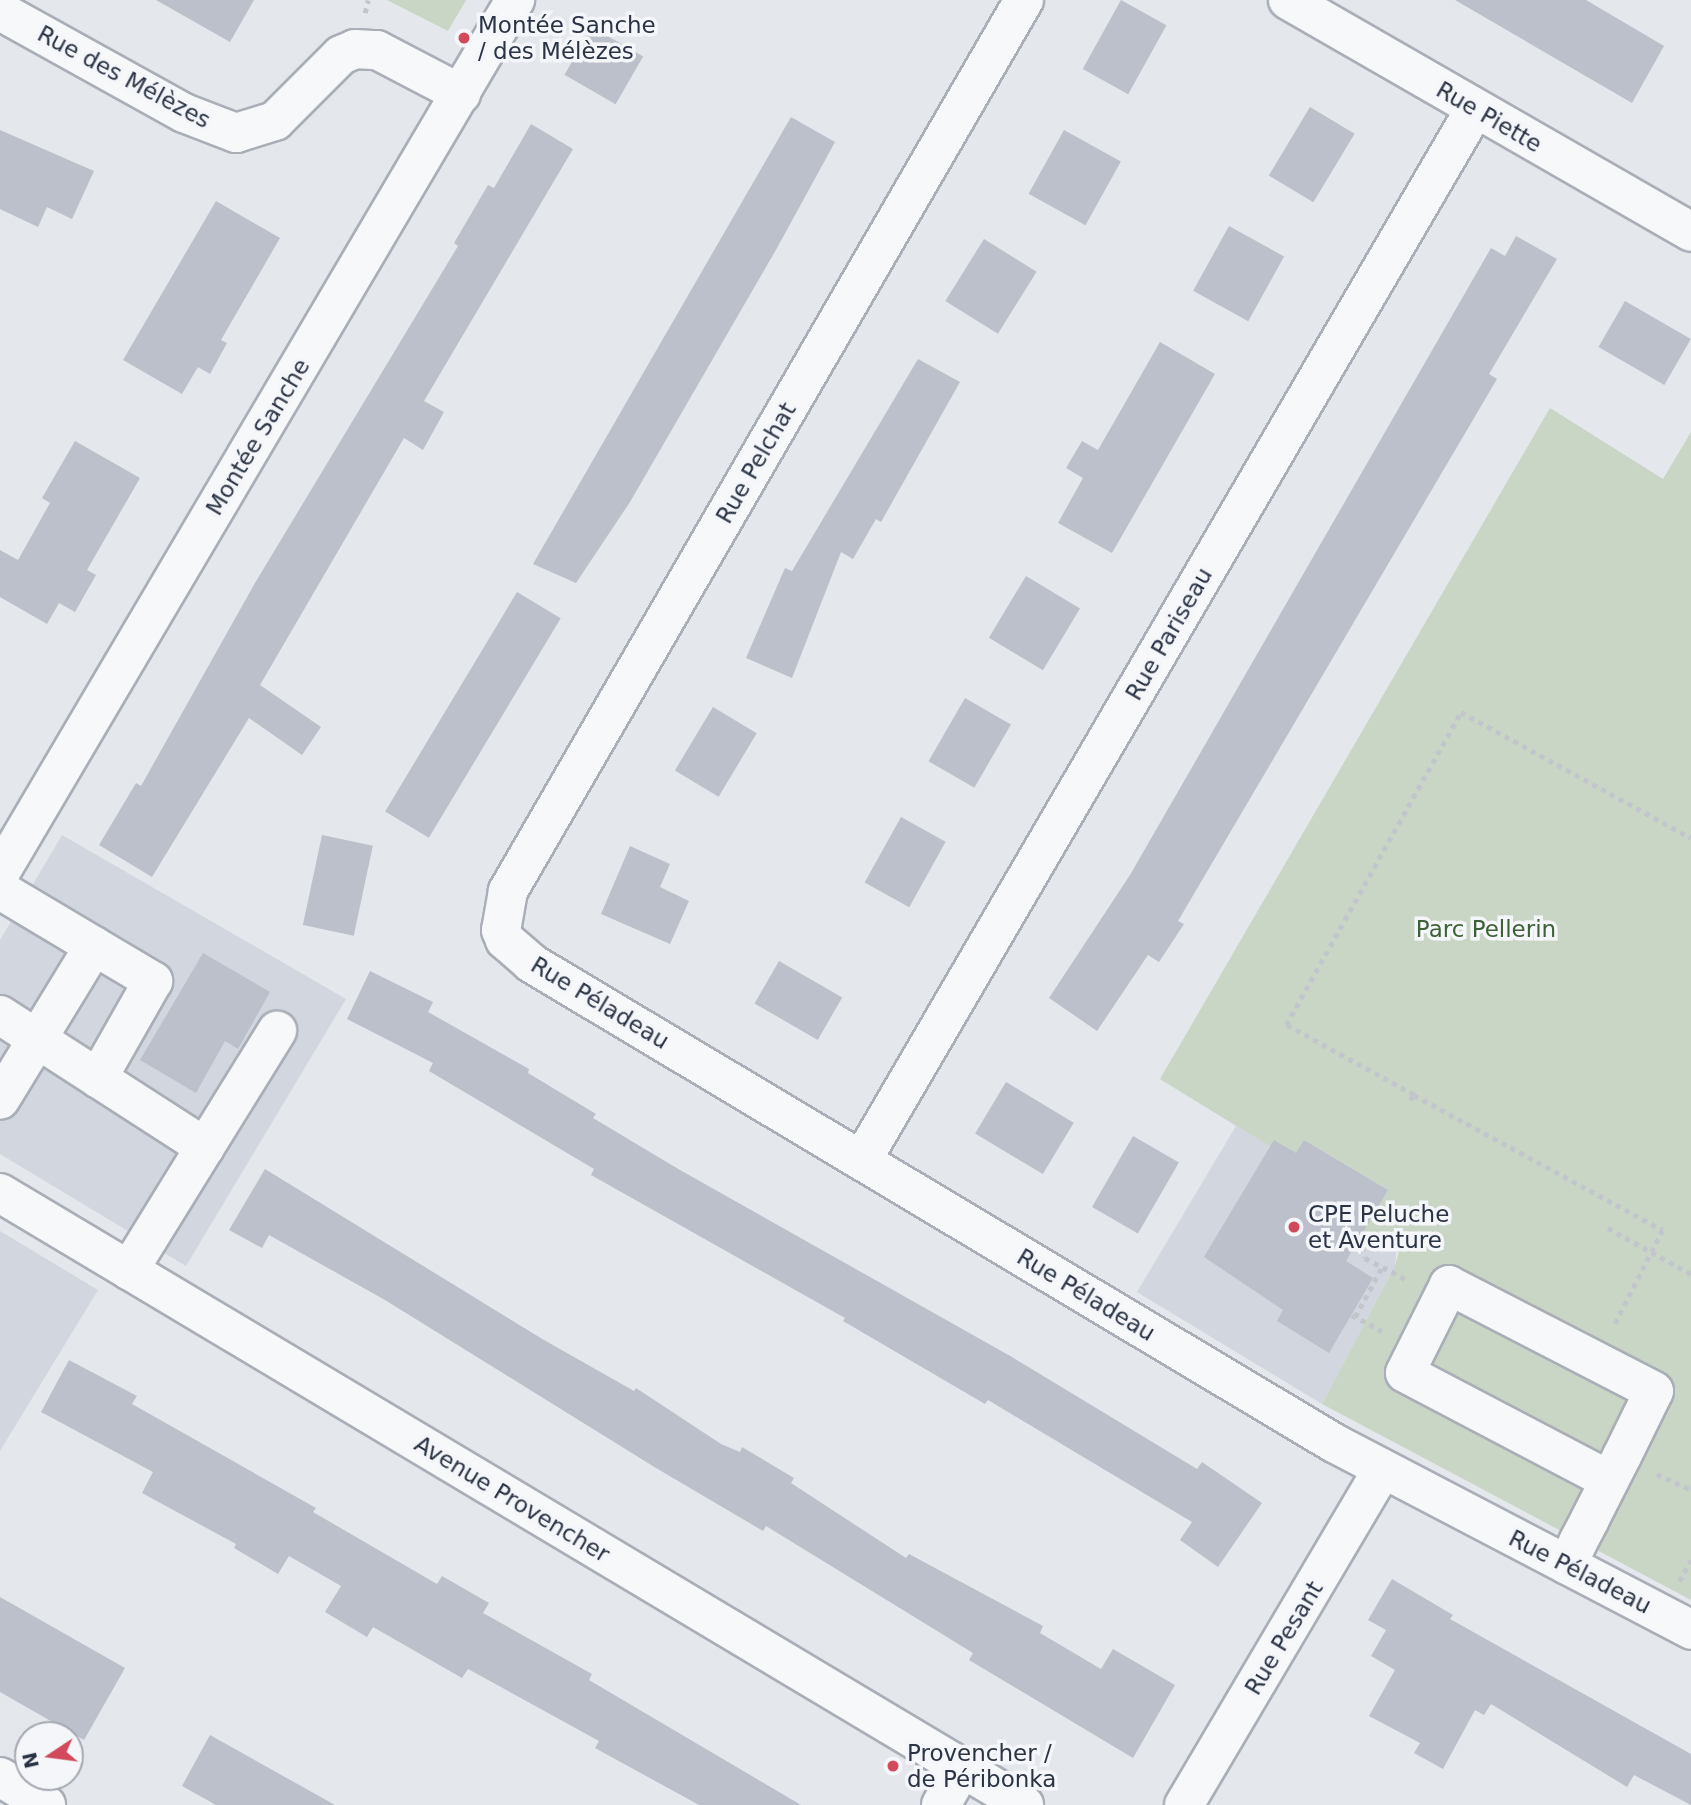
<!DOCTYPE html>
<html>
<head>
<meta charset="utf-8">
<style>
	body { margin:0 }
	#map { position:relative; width:1691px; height:1805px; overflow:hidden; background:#e4e7ec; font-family:"DejaVu Sans",sans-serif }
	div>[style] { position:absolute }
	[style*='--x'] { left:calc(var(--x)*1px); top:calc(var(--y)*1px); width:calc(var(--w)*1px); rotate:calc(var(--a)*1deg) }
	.built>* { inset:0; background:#d2d6de }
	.green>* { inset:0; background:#c9d6c5 }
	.building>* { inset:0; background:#bbc0ca; transform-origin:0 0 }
	.path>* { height:4.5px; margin-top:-2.25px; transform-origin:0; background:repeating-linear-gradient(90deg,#c2c5cb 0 5px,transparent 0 10px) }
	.roads { filter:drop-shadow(2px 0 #a9aeb7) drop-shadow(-2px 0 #a9aeb7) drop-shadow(0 2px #a9aeb7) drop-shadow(0 -2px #a9aeb7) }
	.minor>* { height:38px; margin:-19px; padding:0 19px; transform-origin:19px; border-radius:19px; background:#f7f8fa }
	.dots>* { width:19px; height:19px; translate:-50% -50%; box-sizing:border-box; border:4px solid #f4f6f9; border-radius:50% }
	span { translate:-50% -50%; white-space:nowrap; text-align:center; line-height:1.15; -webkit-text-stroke:7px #f4f6f9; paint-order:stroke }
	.poi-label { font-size:23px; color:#2b3445 }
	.left { translate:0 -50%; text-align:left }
	.street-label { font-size:23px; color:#2b3445 }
	.park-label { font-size:23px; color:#3f6138 }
	.north { position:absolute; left:14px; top:1721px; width:70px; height:70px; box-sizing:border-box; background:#f4f6f9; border:2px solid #a4a8b1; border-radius:50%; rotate:257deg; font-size:19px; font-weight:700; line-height:28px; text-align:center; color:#2b3445 }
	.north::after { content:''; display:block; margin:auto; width:24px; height:32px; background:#d1495b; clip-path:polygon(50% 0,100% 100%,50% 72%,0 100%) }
</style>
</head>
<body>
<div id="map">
	<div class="built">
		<i style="clip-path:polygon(62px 835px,346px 999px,186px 1266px,0 1154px,0 940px)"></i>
		<i style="clip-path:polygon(1160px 1079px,1409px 1125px,1395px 1266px,1322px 1404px,1137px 1292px,1236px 1126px)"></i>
		<i style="clip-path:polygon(0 1231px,98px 1290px,0 1451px)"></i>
	</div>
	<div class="green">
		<i style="clip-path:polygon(387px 0,466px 0,448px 31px)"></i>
		<i style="clip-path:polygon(1550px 408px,1663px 479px,1691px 432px,1691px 1600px,1322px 1404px,1395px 1266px,1399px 1251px,1350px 1224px,1367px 1224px,1387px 1189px,1305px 1140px,1296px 1153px,1275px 1140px,1270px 1146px,1160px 1079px)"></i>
	</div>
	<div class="building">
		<i style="clip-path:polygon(156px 0,254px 0,230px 42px)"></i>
		<i style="left:1121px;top:0;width:52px;height:79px;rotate:29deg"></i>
		<i style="clip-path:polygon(1455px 0,1586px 0,1664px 46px,1632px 103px)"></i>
		<i style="left:592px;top:27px;width:59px;height:55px;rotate:30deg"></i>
		<i style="left:1310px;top:107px;width:52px;height:80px;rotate:31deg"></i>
		<i style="clip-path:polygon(791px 117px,835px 142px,777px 248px,630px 502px,576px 583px,533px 564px)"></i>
		<i style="clip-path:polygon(531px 124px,573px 149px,424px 401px,444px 412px,423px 450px,404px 438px,260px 685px,321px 727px,302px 755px,249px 718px,152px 877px,99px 845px,136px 783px,141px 786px,255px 583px,458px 246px,454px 243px,488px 185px,494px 188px)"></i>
		<i style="clip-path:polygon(0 130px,94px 171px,72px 219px,47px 207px,38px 227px,0 209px)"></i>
		<i style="left:1064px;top:130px;width:65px;height:73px;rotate:29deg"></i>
		<i style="clip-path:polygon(216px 201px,280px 238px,221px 340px,227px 343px,210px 374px,198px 367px,182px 394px,123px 360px)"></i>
		<i style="left:1229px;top:226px;width:63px;height:74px;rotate:29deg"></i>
		<i style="clip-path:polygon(1516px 236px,1557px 259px,1489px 374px,1497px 379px,1178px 921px,1184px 924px,1159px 962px,1148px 955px,1097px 1031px,1049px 998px,1130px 875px,1491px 248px,1505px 256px)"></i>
		<i style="left:984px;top:239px;width:62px;height:73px;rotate:32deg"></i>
		<i style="left:1625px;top:301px;width:76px;height:53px;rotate:30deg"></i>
		<i style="clip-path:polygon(1160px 342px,1215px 374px,1112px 553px,1058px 523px,1083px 478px,1066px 468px,1082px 441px,1098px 450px)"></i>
		<i style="clip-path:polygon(918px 359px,960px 382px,881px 522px,876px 519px,853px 559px,841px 552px,792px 678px,746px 658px,785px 568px,792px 571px)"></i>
		<i style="clip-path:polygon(75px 441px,140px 478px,87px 570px,96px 575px,75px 612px,59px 603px,47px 624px,0 597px,0 550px,18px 560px,50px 503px,42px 498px)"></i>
		<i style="left:1026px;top:576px;width:63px;height:72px;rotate:31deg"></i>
		<i style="left:517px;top:592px;width:51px;height:256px;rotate:31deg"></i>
		<i style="left:965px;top:698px;width:53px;height:73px;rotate:30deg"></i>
		<i style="left:713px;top:707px;width:51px;height:74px;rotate:31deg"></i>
		<i style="left:901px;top:817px;width:51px;height:75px;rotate:29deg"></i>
		<i style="left:322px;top:835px;width:52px;height:92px;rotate:12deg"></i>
		<i style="clip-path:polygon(630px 846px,670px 864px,660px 887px,689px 901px,670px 944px,601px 914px)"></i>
		<i style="clip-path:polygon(203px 953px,270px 992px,238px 1049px,225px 1041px,196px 1093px,140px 1060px)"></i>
		<i style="left:779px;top:961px;width:73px;height:49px;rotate:30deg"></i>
		<i style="clip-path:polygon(370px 971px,433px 1002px,428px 1012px,529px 1069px,528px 1073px,596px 1114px,593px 1118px,680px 1170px,1012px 1357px,1197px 1469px,1202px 1462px,1262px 1503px,1218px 1567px,1180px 1540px,1192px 1522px,988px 1400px,985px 1404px,843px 1321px,845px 1318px,591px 1175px,594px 1169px,429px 1071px,433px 1063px,347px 1019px)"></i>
		<i style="left:1006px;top:1082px;width:79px;height:60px;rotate:31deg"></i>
		<i style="left:1133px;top:1136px;width:53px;height:82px;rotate:30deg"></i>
		<i style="clip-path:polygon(1274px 1140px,1296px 1153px,1304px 1140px,1388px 1190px,1346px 1261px,1373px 1278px,1329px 1353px,1277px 1321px,1283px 1310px,1204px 1257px)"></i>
		<i style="clip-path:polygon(265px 1169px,544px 1340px,634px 1391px,636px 1388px,721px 1444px,740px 1452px,742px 1447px,794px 1478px,791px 1483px,906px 1558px,909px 1554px,1043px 1626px,1040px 1633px,1101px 1669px,1113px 1649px,1175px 1685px,1133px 1758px,969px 1660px,973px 1653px,766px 1526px,763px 1531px,656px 1468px,385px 1300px,269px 1235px,262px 1248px,229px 1230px)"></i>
		<i style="clip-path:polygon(69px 1360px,137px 1396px,132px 1404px,316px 1508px,313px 1512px,437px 1584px,442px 1576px,489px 1603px,483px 1613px,592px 1674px,589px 1680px,801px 1805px,699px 1805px,595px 1748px,599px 1741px,468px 1669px,462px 1678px,373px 1627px,367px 1637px,325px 1612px,341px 1586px,289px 1556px,278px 1574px,234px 1548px,236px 1544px,142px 1493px,153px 1472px,41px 1412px)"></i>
		<i style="clip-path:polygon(1392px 1579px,1453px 1615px,1450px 1619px,1691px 1754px,1691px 1805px,1634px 1775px,1627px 1787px,1491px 1704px,1484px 1715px,1475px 1710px,1443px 1769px,1414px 1753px,1420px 1743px,1369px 1716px,1395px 1670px,1371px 1656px,1386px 1630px,1368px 1620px)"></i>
		<i style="clip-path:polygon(0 1597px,125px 1668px,84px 1740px,0 1692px)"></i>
		<i style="clip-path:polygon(210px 1735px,335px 1805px,216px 1805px,182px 1786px)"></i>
	</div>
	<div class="path">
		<i style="--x:365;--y:13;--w:13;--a:-77"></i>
		<i style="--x:1414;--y:1095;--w:146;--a:-151.3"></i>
		<i style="--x:1286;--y:1025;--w:359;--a:-60.8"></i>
		<i style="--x:1461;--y:712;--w:262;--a:28.7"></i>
		<i style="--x:1410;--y:1100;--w:6;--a:-51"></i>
		<i style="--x:1414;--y:1095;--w:283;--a:28.5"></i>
		<i style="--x:1663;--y:1230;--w:108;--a:117"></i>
		<i style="--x:1348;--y:1228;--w:22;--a:32"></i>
		<i style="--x:1367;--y:1240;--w:9;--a:126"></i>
		<i style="--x:1362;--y:1247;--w:11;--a:75"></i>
		<i style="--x:1365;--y:1258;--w:47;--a:27.6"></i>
		<i style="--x:1608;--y:1228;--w:95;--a:29"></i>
		<i style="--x:1352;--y:1315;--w:34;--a:28"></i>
		<i style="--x:1355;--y:1317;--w:57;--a:-61.6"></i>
		<i style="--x:1657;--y:1474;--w:38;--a:25"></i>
		<i style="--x:1679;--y:1581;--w:24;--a:-60"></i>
	</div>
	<div class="roads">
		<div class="minor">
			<i style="--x:1024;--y:0;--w:1030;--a:120.08"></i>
			<i style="--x:508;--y:891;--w:40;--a:100"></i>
			<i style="--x:501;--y:930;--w:11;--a:68"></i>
			<i style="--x:505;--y:940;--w:35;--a:41"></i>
			<i style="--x:531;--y:963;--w:936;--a:30.87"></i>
			<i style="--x:1334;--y:1443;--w:403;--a:27.6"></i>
			<i style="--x:1288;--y:0;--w:465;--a:29.9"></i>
			<i style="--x:0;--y:11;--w:210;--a:29"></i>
			<i style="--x:184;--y:113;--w:56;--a:21"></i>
			<i style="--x:236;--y:133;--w:41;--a:-17.1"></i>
			<i style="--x:275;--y:121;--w:93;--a:-45"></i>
			<i style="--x:341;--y:55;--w:15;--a:-23"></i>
			<i style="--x:355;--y:49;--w:22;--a:3"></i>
			<i style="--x:377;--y:50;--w:95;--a:27.6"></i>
			<i style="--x:0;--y:873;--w:1014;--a:-59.46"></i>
			<i style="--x:0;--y:890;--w:109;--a:30.8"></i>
			<i style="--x:94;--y:946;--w:180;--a:121.4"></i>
			<i style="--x:94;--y:946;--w:69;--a:30.7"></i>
			<i style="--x:153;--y:981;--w:112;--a:119.6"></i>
			<i style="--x:0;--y:1015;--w:244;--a:32.8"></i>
			<i style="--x:205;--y:1147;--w:145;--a:121.7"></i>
			<i style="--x:205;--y:1147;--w:137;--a:-58.2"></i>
			<i style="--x:862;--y:1160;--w:1217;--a:-59.75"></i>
			<i style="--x:0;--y:1193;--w:1193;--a:30.86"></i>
			<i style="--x:1567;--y:1565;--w:25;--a:-64"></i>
			<i style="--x:1578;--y:1542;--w:26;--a:-62"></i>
			<i style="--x:1590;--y:1519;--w:71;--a:-63.1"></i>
			<i style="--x:1622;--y:1456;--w:72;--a:-63.8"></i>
			<i style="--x:1654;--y:1391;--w:231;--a:-152.7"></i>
			<i style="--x:1449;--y:1285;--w:98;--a:116.6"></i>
			<i style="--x:1405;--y:1373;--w:230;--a:27.7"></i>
			<i style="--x:0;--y:1777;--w:54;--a:31.3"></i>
			<i style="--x:941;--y:1805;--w:43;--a:-60.4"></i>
			<i style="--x:1184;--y:1805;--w:389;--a:-59.4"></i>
		</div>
	</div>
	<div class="dots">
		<i style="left:464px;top:38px;background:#d1495b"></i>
		<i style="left:1294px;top:1227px;background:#d1495b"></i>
		<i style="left:893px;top:1766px;background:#d1495b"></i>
	</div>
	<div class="poi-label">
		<span class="left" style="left:478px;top:38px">Montée Sanche<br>/ des Mélèzes</span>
		<span class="left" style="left:1308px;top:1227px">CPE Peluche<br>et Aventure</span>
		<span class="left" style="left:907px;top:1766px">Provencher /<br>de Péribonka</span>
	</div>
	<div class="street-label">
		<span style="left:124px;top:77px;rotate:28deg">Rue des Mélèzes</span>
		<span style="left:1489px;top:117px;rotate:30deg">Rue Piette</span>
		<span style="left:258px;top:437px;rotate:-59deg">Montée Sanche</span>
		<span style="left:756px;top:463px;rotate:-60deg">Rue Pelchat</span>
		<span style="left:1169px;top:634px;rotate:-60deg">Rue Pariseau</span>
		<span style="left:600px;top:1003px;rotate:31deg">Rue Péladeau</span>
		<span style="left:1086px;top:1295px;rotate:31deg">Rue Péladeau</span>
		<span style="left:512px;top:1499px;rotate:31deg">Avenue Provencher</span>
		<span style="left:1580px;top:1572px;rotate:27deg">Rue Péladeau</span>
		<span style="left:1284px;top:1638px;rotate:-59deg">Rue Pesant</span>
	</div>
	<div class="park-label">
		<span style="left:1486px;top:929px">Parc Pellerin</span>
	</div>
	<div class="north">N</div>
</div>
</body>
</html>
